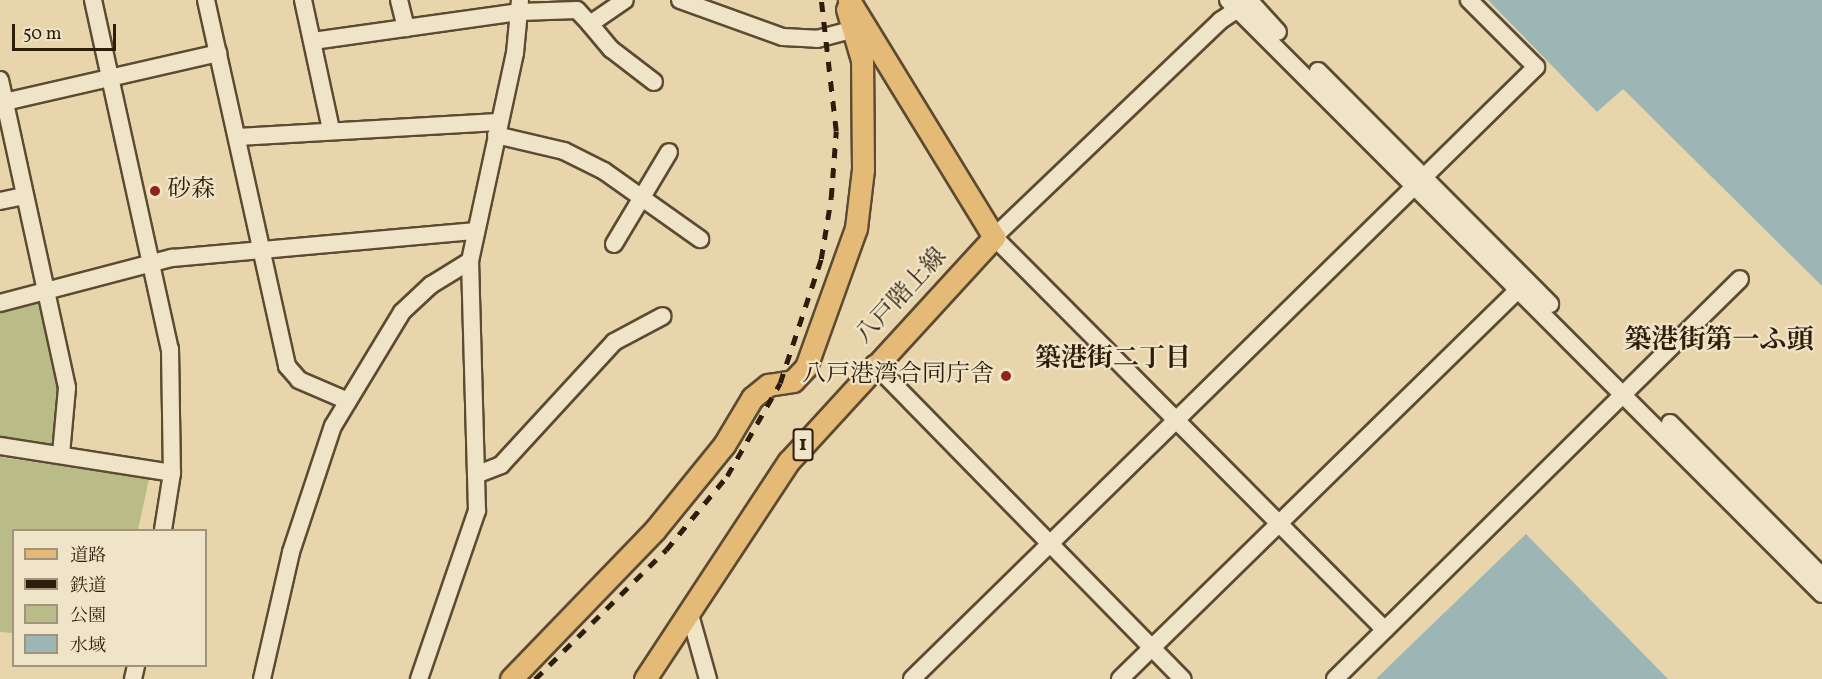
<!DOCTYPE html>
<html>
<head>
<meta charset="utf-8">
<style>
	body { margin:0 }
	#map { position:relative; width:1822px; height:679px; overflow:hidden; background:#e8d5ab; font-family:Vollkorn,"Noto Serif JP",serif }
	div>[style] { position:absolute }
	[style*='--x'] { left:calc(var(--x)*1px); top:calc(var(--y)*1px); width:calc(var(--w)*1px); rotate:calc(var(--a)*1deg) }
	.green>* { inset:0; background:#b9bc87 }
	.water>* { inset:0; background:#9cb6b5 }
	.roads { filter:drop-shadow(2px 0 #5c4b32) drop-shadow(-2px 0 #5c4b32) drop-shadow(0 2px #5c4b32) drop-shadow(0 -2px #5c4b32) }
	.minor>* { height:16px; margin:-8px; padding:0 8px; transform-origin:8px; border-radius:8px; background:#f0e4c8 }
	.major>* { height:21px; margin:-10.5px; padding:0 10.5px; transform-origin:10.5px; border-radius:10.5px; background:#e4ba76 }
	.rail>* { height:4.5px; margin-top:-2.25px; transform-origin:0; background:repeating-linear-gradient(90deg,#2e1d0a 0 10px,transparent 0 20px) }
	.dots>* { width:16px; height:16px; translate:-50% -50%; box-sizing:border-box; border:3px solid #f0e4c8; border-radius:50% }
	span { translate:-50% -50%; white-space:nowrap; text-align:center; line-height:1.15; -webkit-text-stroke:4.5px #f0e4c8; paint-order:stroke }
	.shield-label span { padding:2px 4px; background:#f0e4c8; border:2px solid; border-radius:4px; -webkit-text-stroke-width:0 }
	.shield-label { font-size:22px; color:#2e1d0a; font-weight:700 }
	.poi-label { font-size:24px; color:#2e1d0a }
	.left { translate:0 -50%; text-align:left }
	.right { translate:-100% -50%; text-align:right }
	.street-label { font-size:24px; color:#2e1d0a }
	.neighbourhood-label { font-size:26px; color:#2e1d0a; font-weight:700 }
	.quarter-label { font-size:27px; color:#2e1d0a; font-weight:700 }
	.legend { position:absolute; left:12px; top:529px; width:195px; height:138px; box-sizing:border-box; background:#f0e4c8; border:2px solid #a2947c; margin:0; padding:8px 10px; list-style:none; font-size:18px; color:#2e1d0a }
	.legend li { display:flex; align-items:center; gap:12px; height:30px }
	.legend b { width:30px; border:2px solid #a2947c }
	.scale { position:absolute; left:12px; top:24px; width:104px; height:27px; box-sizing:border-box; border:3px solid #2e1d0a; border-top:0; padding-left:8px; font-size:18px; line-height:21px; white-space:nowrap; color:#2e1d0a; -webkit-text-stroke:4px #f0e4c8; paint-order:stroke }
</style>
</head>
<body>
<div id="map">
	<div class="green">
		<i style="clip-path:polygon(38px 300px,43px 302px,62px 388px,54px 449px,0 443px,0 311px)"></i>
		<i style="clip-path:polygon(0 457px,149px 479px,138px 530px,14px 530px,13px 633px,0 632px)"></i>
	</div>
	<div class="water">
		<i style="clip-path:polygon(1488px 0,1822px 0,1822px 286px,1623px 89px,1597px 112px)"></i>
		<i style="clip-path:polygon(1526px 534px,1668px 679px,1376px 679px,1385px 670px)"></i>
	</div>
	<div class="roads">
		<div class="minor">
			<i style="--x:93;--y:0;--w:357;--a:77.6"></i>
			<i style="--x:170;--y:349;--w:124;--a:89.1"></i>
			<i style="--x:172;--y:473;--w:58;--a:99"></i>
			<i style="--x:206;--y:0;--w:375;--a:77.5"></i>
			<i style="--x:287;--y:366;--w:18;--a:49"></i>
			<i style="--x:299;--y:380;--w:53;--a:23.2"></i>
			<i style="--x:303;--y:0;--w:133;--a:77.8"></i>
			<i style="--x:399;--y:0;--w:29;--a:76"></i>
			<i style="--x:680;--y:0;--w:109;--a:19.8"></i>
			<i style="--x:783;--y:37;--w:34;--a:3"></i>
			<i style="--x:817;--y:39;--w:38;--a:-15"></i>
			<i style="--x:1228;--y:0;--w:840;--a:45"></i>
			<i style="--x:1249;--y:0;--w:43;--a:47.8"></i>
			<i style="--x:1251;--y:0;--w:37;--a:146"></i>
			<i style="--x:1220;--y:21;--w:313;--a:136.3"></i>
			<i style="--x:994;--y:237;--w:554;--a:45.15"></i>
			<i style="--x:590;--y:24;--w:33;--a:50"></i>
			<i style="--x:611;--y:49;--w:54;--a:37.5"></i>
			<i style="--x:313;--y:41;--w:209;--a:-8"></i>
			<i style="--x:520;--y:12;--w:57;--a:-2"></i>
			<i style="--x:577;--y:10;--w:19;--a:47"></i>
			<i style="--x:590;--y:24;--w:42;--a:-34.4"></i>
			<i style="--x:1318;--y:71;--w:329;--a:45.1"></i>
			<i style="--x:0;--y:80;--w:315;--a:77.7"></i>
			<i style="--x:67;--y:388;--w:66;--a:95.2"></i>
			<i style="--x:0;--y:103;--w:224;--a:-12.9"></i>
			<i style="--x:496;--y:135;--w:70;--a:13.2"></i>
			<i style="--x:564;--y:151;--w:45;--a:26.6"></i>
			<i style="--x:604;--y:171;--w:118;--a:35.3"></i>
			<i style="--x:237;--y:137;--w:262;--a:-3.3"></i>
			<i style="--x:0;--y:201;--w:25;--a:-12"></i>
			<i style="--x:614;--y:244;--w:107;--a:-59.1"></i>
			<i style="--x:0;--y:303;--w:178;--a:-14.7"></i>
			<i style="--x:172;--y:258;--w:303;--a:-5.1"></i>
			<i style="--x:874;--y:364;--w:441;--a:45.6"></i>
			<i style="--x:1670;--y:423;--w:216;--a:45.2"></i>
			<i style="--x:0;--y:446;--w:174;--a:8.9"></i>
			<i style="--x:478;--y:474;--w:25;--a:-21"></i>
			<i style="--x:501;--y:465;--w:167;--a:-47.4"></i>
			<i style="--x:614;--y:342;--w:55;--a:-28"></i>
			<i style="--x:689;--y:611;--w:71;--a:74.4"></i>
			<i style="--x:133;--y:679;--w:13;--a:-77"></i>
			<i style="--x:262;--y:679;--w:130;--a:-77.1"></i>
			<i style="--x:291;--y:552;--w:133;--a:-71.6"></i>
			<i style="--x:333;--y:426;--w:133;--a:-58.8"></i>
			<i style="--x:402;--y:312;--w:40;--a:-43"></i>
			<i style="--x:431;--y:285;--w:46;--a:-31.6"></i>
			<i style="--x:419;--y:679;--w:178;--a:-71"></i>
			<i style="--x:477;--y:511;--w:250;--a:-91.6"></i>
			<i style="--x:470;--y:261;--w:213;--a:-77.8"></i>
			<i style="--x:515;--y:53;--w:53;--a:-84.6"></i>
			<i style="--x:912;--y:679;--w:874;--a:-44.44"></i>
			<i style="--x:1536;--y:67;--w:95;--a:-135"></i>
			<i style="--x:1120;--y:679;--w:569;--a:-44.36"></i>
			<i style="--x:1335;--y:679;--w:569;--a:-44.64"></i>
		</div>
		<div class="major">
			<i style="--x:511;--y:679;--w:206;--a:-46"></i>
			<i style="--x:654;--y:531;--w:111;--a:-50.9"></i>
			<i style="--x:724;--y:445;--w:55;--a:-59.2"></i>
			<i style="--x:752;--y:398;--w:21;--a:-39"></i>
			<i style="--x:768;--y:385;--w:25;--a:-9"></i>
			<i style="--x:793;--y:381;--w:19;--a:-47"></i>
			<i style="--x:806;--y:367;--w:148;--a:-70.2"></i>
			<i style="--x:856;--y:228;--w:59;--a:-83.2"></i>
			<i style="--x:863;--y:169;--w:109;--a:-90.5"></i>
			<i style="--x:862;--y:60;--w:53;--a:-106.4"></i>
			<i style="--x:645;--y:679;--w:261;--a:-56.6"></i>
			<i style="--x:789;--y:461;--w:304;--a:-47.5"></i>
			<i style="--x:994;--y:237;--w:278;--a:-121.5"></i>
		</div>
	</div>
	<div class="rail">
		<i style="--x:535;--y:679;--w:184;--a:-44.6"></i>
		<i style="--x:666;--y:550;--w:96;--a:-50.5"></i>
		<i style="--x:727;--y:476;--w:107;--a:-60.3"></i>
		<i style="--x:780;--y:383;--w:131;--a:-71.7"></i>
		<i style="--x:821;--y:259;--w:62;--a:-80.7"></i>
		<i style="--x:831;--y:198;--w:67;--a:-85.7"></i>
		<i style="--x:836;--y:131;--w:132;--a:-96.5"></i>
	</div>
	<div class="dots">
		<i style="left:155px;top:191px;background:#8f2418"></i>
		<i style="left:1006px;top:376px;background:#8f2418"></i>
	</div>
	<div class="shield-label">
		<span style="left:803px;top:445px">1</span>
	</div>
	<div class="poi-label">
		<span class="left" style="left:167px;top:191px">砂森</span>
		<span class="right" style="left:994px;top:376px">八戸港湾合同庁舎</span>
	</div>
	<div class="street-label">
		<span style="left:902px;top:297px;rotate:-47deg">八戸階上線</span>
	</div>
	<div class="neighbourhood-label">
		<span style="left:1113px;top:360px">築港街二丁目</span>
	</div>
	<div class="quarter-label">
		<span style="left:1719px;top:342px">築港街第一ふ頭</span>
	</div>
	<ul class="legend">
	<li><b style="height:8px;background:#e4ba76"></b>道路</li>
	<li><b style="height:8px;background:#2e1d0a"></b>鉄道</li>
	<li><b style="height:16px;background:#b9bc87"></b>公園</li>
	<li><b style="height:16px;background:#9cb6b5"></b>水域</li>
	</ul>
	<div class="scale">50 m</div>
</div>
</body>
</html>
